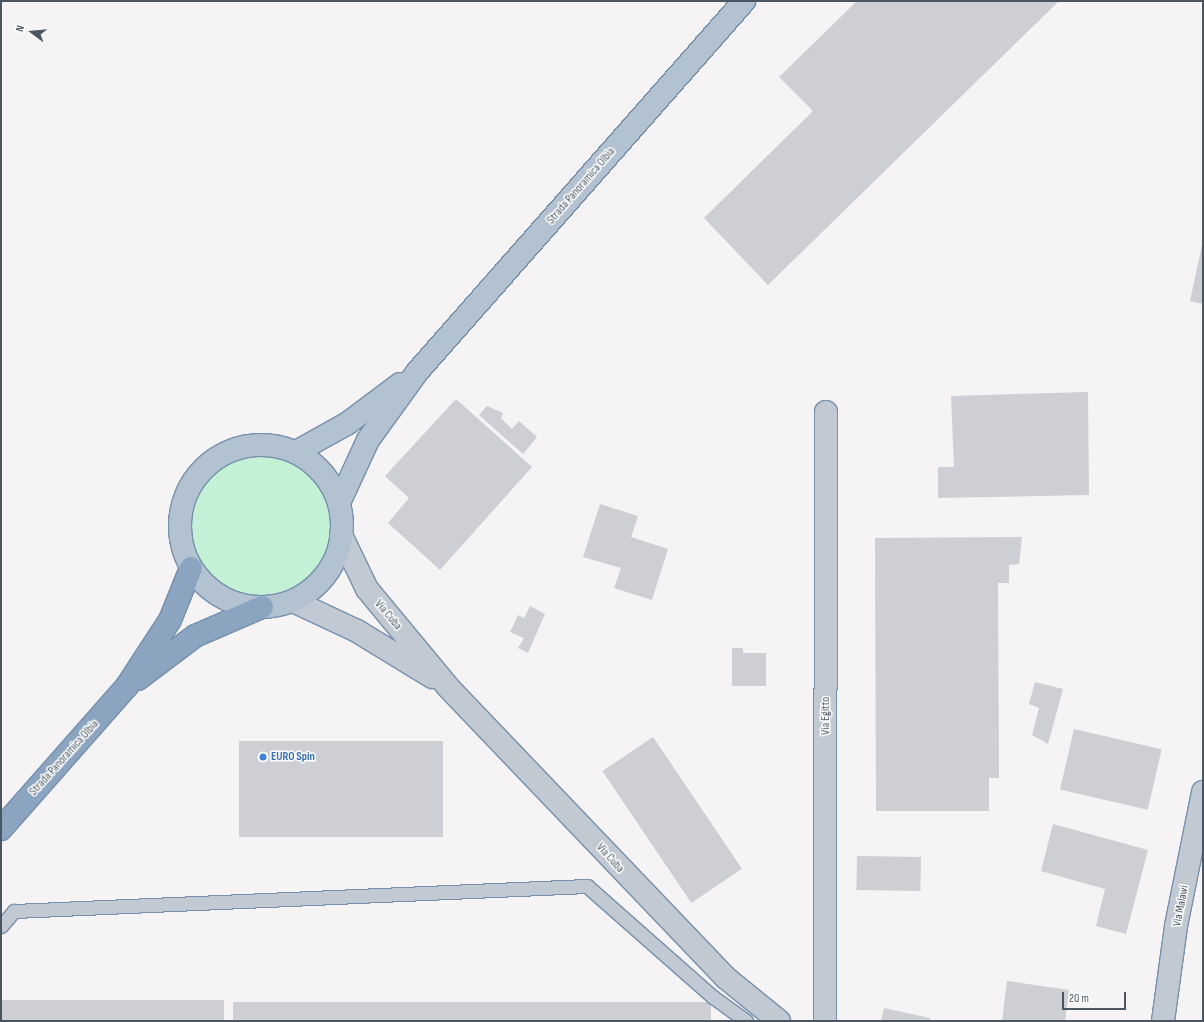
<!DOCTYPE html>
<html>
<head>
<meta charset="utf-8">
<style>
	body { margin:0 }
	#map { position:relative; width:1204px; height:1022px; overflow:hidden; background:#f5f3f3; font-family:"Sofia Sans Condensed",sans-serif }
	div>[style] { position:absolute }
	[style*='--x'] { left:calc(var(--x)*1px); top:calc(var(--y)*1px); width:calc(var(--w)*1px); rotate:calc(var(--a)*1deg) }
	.green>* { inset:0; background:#c3f1d5 }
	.round { border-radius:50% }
	.building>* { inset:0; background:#cdcfd5; transform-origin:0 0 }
	.roads { filter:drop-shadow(1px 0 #7690ad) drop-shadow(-1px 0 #7690ad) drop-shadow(0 1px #7690ad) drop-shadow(0 -1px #7690ad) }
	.lane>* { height:13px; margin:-6.5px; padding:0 6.5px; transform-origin:6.5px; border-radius:6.5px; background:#c1cad2 }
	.street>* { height:22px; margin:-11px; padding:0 11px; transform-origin:11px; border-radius:11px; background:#c1cad2 }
	.primary>* { height:22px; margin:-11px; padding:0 11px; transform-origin:11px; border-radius:11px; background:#b3c2d1 }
	.primary>.ring { margin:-11px; padding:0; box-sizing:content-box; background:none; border:22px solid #b3c2d1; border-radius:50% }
	.highway>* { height:22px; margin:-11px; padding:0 11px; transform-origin:11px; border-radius:11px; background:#8ba5c1 }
	.dots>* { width:11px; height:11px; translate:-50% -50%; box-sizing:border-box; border:2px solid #fff; border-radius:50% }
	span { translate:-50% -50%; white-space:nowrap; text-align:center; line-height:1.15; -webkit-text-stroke:3px #fff; paint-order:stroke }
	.street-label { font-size:12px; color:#4a5661 }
	.shop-label { font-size:12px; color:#366cbe; font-weight:700 }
	.left { translate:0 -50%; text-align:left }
	.frame { position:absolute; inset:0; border:2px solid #4a5661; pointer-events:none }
	.north { position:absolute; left:12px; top:12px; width:40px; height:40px; -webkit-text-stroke:3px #fff; paint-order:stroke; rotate:286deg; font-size:11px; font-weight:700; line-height:16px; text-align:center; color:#4a5661 }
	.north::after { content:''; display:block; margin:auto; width:14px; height:18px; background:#4a5661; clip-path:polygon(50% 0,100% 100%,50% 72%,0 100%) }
	.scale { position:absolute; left:1062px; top:992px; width:64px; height:18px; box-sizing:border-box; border:2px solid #4a5661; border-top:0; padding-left:5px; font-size:12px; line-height:14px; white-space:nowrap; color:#4a5661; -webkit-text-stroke:3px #fff; paint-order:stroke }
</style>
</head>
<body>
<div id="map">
	<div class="green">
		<i class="round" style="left:190px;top:454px;width:142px;height:142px"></i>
	</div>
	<div class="building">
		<i style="clip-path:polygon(857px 1px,1059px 1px,768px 285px,704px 218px,813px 111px,779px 77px)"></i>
		<i style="clip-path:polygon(1202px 245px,1203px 245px,1203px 304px,1190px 301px)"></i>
		<i style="clip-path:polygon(1088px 392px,1089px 495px,938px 498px,938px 467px,954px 467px,951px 396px)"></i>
		<i style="clip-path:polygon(456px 399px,532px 467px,440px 570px,388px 523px,409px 498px,385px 476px)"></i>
		<i style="clip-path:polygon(487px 406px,503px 413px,501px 418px,512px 429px,519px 421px,537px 437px,523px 454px,479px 415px)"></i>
		<i style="clip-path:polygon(600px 504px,638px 516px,631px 537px,668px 549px,652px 600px,614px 588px,621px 568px,583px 557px)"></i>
		<i style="clip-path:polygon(1022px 537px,1019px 564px,1009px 565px,1009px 583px,998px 583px,999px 778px,989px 778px,989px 811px,876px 811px,875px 538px)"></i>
		<i style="clip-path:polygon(530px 606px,545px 614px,528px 653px,518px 648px,524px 638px,510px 632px,518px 615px,524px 618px)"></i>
		<i style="clip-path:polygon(732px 648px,743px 648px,743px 653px,766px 653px,766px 686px,732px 686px)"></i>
		<i style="clip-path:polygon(1035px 682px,1063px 689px,1048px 744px,1032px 735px,1039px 708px,1029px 704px)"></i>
		<i style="left:1074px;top:729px;width:90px;height:62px;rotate:13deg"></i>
		<i style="left:653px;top:737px;width:159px;height:61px;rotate:56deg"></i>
		<i style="left:443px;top:741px;width:96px;height:204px;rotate:90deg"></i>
		<i style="clip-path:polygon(1053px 824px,1148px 850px,1126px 934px,1096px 926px,1105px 889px,1041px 871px)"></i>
		<i style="left:857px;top:856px;width:64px;height:34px;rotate:1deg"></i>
		<i style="clip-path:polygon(1007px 981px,1069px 990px,1065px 1021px,1002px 1021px)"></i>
		<i style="left:1px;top:1000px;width:223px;height:21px"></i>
		<i style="left:233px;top:1002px;width:478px;height:19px"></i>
		<i style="clip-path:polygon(884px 1008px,930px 1018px,930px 1021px,881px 1021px)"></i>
	</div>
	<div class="roads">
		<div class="lane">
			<i style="--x:1;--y:926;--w:20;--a:-49"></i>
			<i style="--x:14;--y:911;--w:574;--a:-2.5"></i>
			<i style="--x:587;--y:886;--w:168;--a:41.4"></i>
			<i style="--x:713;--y:997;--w:41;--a:36"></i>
		</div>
		<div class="street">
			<i style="--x:341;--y:535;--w:60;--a:64.3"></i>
			<i style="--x:367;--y:589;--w:127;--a:50.4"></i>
			<i style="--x:448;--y:687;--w:402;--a:46.3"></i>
			<i style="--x:726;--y:978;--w:68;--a:39.1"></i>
			<i style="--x:293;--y:601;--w:71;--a:25.1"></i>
			<i style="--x:357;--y:631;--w:88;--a:31.5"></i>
			<i style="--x:825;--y:1021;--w:609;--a:-89.91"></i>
			<i style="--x:1163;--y:1021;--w:96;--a:-82.2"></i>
			<i style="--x:1176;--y:926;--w:137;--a:-78.6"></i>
		</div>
		<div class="primary">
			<i class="ring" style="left:180px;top:445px;width:140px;height:140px"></i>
			<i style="--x:296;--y:452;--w:60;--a:-29.1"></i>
			<i style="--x:348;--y:423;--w:65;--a:-36.9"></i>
			<i style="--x:339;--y:503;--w:69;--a:-65.3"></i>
			<i style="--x:368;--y:440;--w:85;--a:-54.1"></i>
			<i style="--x:418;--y:371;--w:493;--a:-48.6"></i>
		</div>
		<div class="highway">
			<i style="--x:138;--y:679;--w:71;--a:-37"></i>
			<i style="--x:195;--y:636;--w:73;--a:-23.4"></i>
			<i style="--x:1;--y:829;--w:191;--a:-48.6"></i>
			<i style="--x:127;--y:686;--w:79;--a:-56.9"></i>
			<i style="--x:170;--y:620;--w:56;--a:-68"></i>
		</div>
	</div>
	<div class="dots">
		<i style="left:263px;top:757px;background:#3f7fe0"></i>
	</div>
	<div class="street-label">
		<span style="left:581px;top:186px;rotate:-49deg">Strada Panoramica Olbia</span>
		<span style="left:388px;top:615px;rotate:50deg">Via Cuba</span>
		<span style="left:826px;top:716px;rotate:-90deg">Via Egitto</span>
		<span style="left:64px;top:758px;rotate:-48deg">Strada Panoramica Olbia</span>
		<span style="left:610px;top:858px;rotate:48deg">Via Cuba</span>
		<span style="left:1181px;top:906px;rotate:-79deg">Via Malawi</span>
	</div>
	<div class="shop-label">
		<span class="left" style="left:271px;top:757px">EURO Spin</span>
	</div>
	<div class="frame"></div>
	<div class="north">N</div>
	<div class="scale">20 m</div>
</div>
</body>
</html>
